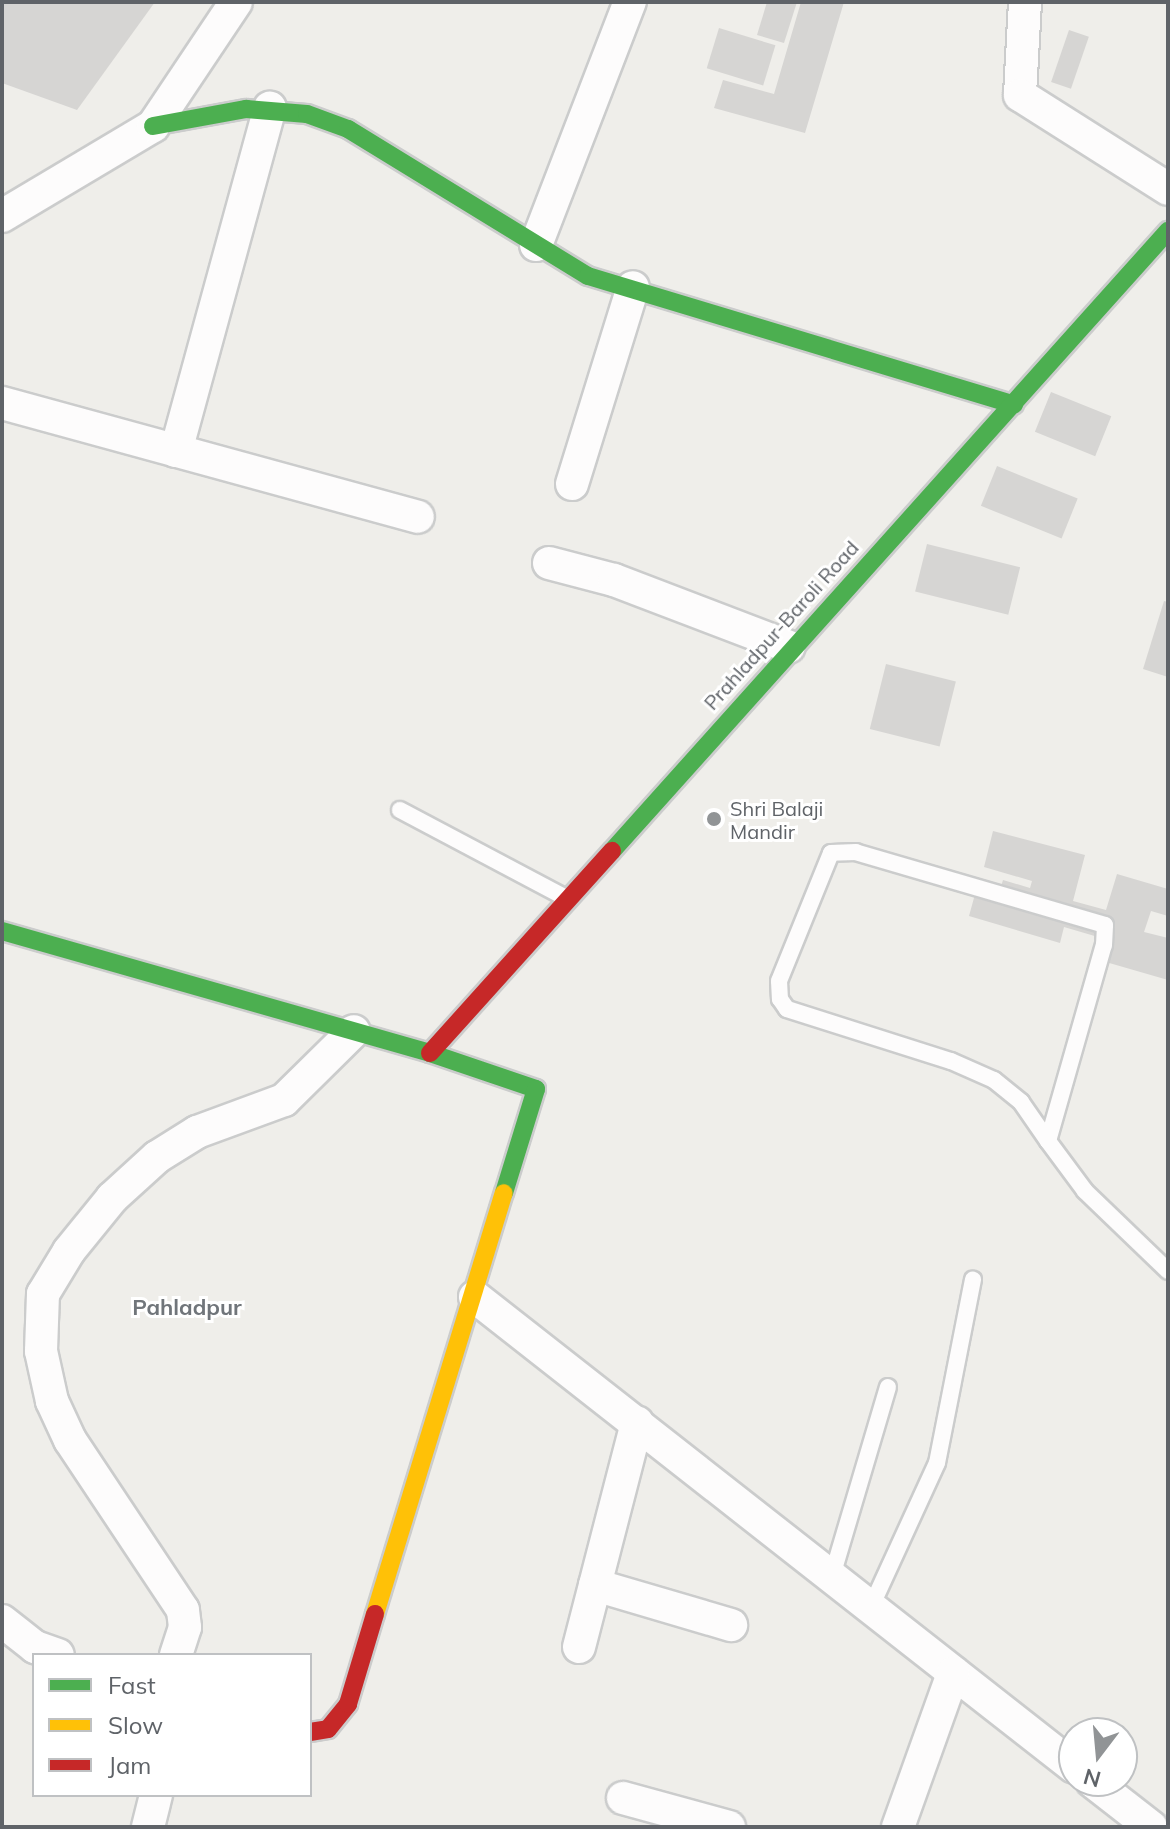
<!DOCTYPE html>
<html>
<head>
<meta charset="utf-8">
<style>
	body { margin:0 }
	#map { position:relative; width:1170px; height:1829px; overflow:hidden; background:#efeeea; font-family:Mulish,sans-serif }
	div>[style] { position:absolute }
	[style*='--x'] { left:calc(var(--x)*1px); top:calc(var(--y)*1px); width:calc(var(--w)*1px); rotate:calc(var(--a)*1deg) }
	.building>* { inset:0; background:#d6d5d3; transform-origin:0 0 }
	.roads { filter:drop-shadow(2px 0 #cbcccc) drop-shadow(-2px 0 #cbcccc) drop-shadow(0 2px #cbcccc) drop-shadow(0 -2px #cbcccc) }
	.lane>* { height:16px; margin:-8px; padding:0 8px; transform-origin:8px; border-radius:8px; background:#fdfcfc }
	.street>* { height:32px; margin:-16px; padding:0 16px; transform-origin:16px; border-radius:16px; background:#fdfcfc }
	.fast>* { height:18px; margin:-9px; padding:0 9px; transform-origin:9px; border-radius:9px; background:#4caf50 }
	.slow>* { height:18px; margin:-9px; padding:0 9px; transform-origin:9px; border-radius:9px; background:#ffc107 }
	.jam>* { height:18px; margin:-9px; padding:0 9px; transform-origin:9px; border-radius:9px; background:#c62828 }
	.dots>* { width:22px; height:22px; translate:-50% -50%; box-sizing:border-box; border:4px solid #fff; border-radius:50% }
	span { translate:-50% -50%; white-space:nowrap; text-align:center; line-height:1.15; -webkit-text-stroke:6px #fff; paint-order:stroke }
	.street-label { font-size:20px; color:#5f6368 }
	.poi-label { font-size:20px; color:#5f6368 }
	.left { translate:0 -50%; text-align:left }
	.neighbourhood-label { font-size:22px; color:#70757a; font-weight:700 }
	.frame { position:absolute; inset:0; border:4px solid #5f6368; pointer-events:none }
	.legend { position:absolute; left:32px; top:1653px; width:280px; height:144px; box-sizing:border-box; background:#fff; border:2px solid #bfc1c3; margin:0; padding:10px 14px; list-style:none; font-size:24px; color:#5f6368 }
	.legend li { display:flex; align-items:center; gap:16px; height:40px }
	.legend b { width:40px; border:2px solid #bfc1c3 }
	.north { position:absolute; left:1058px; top:1717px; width:80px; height:80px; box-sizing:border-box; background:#fff; border:2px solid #bfc1c3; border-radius:50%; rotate:196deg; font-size:22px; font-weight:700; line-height:32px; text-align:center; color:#5f6368 }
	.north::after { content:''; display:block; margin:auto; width:28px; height:36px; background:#919496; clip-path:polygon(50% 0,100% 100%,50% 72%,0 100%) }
</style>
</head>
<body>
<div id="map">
	<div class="building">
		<i style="clip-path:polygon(2px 2px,155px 2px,77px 110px,2px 83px)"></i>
		<i style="clip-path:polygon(767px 2px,797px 2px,784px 43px,757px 35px)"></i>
		<i style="clip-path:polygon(801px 2px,844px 2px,805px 133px,714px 108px,723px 80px,774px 94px)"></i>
		<i style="left:719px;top:28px;width:59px;height:42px;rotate:17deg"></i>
		<i style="left:1069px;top:30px;width:21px;height:55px;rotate:19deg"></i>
		<i style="left:1051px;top:392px;width:65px;height:43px;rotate:22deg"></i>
		<i style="left:997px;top:466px;width:87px;height:43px;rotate:22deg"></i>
		<i style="left:927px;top:544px;width:96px;height:49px;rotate:14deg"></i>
		<i style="clip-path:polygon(1164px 601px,1168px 602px,1168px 677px,1143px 669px)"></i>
		<i style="left:886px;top:664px;width:72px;height:67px;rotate:14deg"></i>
		<i style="clip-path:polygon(993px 831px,1085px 855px,1073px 901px,1106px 910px,1117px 874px,1168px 889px,1168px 916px,1151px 911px,1144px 932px,1168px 938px,1168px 980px,1092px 958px,1098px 937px,1064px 927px,1060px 943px,969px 916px,977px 887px,999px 893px,1003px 880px,1030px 888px,1032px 881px,984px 867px)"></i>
	</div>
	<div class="roads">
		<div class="lane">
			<i style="--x:400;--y:810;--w:188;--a:27.9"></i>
			<i style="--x:1048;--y:1141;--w:204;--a:-74.1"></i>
			<i style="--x:1104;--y:945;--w:20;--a:-87"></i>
			<i style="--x:1105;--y:925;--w:259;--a:-163.7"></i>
			<i style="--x:856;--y:852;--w:25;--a:178"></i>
			<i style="--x:831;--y:853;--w:138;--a:112.1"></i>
			<i style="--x:779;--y:981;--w:18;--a:87"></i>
			<i style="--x:780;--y:999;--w:12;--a:55"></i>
			<i style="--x:787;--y:1009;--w:172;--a:17.6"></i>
			<i style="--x:951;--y:1061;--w:47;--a:23.8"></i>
			<i style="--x:994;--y:1080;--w:35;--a:39"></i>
			<i style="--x:1021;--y:1102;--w:47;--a:55.3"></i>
			<i style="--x:1048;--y:1141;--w:62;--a:53.5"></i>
			<i style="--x:1085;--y:1191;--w:115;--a:43.9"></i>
			<i style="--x:832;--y:1576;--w:197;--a:-73.5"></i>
			<i style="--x:871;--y:1607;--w:158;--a:-65.4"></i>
			<i style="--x:937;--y:1463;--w:187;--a:-78.9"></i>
		</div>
		<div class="street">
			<i style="--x:1025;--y:2;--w:93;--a:93.1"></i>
			<i style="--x:1020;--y:95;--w:175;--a:32.4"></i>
			<i style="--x:2;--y:216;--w:176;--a:-30.8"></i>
			<i style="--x:153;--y:126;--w:149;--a:-56.2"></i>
			<i style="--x:536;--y:245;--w:261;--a:-68.9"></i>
			<i style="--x:2;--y:403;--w:431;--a:15.3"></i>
			<i style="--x:176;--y:451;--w:356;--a:-74.7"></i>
			<i style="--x:572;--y:484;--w:206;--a:-72.8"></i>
			<i style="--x:549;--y:563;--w:67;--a:14.7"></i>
			<i style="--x:614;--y:580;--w:187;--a:20.9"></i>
			<i style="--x:475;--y:1297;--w:761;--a:38.12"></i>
			<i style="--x:595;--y:1585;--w:142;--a:16.4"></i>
			<i style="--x:2;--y:1621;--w:42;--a:38.2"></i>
			<i style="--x:35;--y:1647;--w:24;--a:19"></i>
			<i style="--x:579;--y:1647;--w:232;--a:-75.5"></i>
			<i style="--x:176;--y:1655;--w:29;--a:-72"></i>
			<i style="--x:185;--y:1627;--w:17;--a:-97"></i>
			<i style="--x:183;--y:1610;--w:204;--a:-123.6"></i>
			<i style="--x:70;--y:1440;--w:43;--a:-114.8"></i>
			<i style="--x:52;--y:1401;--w:51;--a:-102.4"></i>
			<i style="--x:41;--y:1351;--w:57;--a:-88"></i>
			<i style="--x:43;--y:1294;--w:50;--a:-58.8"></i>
			<i style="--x:69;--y:1251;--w:68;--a:-50.9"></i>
			<i style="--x:112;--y:1198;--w:61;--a:-42.3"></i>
			<i style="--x:157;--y:1157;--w:47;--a:-32"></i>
			<i style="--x:197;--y:1132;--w:93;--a:-20.2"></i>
			<i style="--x:284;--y:1100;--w:98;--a:-44.6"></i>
			<i style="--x:1092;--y:1781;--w:75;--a:37.9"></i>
			<i style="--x:623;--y:1798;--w:110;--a:15.3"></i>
			<i style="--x:148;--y:1827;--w:33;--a:-76"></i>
			<i style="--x:898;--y:1827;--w:164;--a:-70.3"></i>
		</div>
		<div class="fast">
			<i style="--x:153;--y:126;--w:95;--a:-10.4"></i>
			<i style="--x:246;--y:109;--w:61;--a:4.7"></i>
			<i style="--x:307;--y:114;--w:44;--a:20.1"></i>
			<i style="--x:348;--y:129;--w:281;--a:31.5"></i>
			<i style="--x:588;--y:276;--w:445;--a:16.8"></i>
			<i style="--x:612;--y:851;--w:833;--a:-48.12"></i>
			<i style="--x:2;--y:931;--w:445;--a:15.9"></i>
			<i style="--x:430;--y:1053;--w:112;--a:18.8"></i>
			<i style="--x:536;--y:1089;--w:109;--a:107.1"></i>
		</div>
		<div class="slow">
			<i style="--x:375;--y:1614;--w:440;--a:-73"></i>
		</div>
		<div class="jam">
			<i style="--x:430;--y:1053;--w:272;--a:-48"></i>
			<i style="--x:310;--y:1732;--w:18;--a:-9"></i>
			<i style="--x:328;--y:1729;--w:32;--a:-51"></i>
			<i style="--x:348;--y:1704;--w:94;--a:-73.3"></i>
		</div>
	</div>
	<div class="dots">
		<i style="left:714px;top:819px;background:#919496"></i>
	</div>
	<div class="street-label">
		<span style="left:781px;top:625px;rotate:-48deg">Prahladpur-Baroli Road</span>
	</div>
	<div class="poi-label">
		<span class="left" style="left:730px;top:820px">Shri Balaji<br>Mandir</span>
	</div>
	<div class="neighbourhood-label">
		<span style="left:187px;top:1308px">Pahladpur</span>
	</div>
	<div class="frame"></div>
	<ul class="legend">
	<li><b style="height:10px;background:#4caf50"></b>Fast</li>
	<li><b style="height:10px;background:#ffc107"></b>Slow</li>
	<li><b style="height:10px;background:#c62828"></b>Jam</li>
	</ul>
	<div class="north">N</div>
</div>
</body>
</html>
